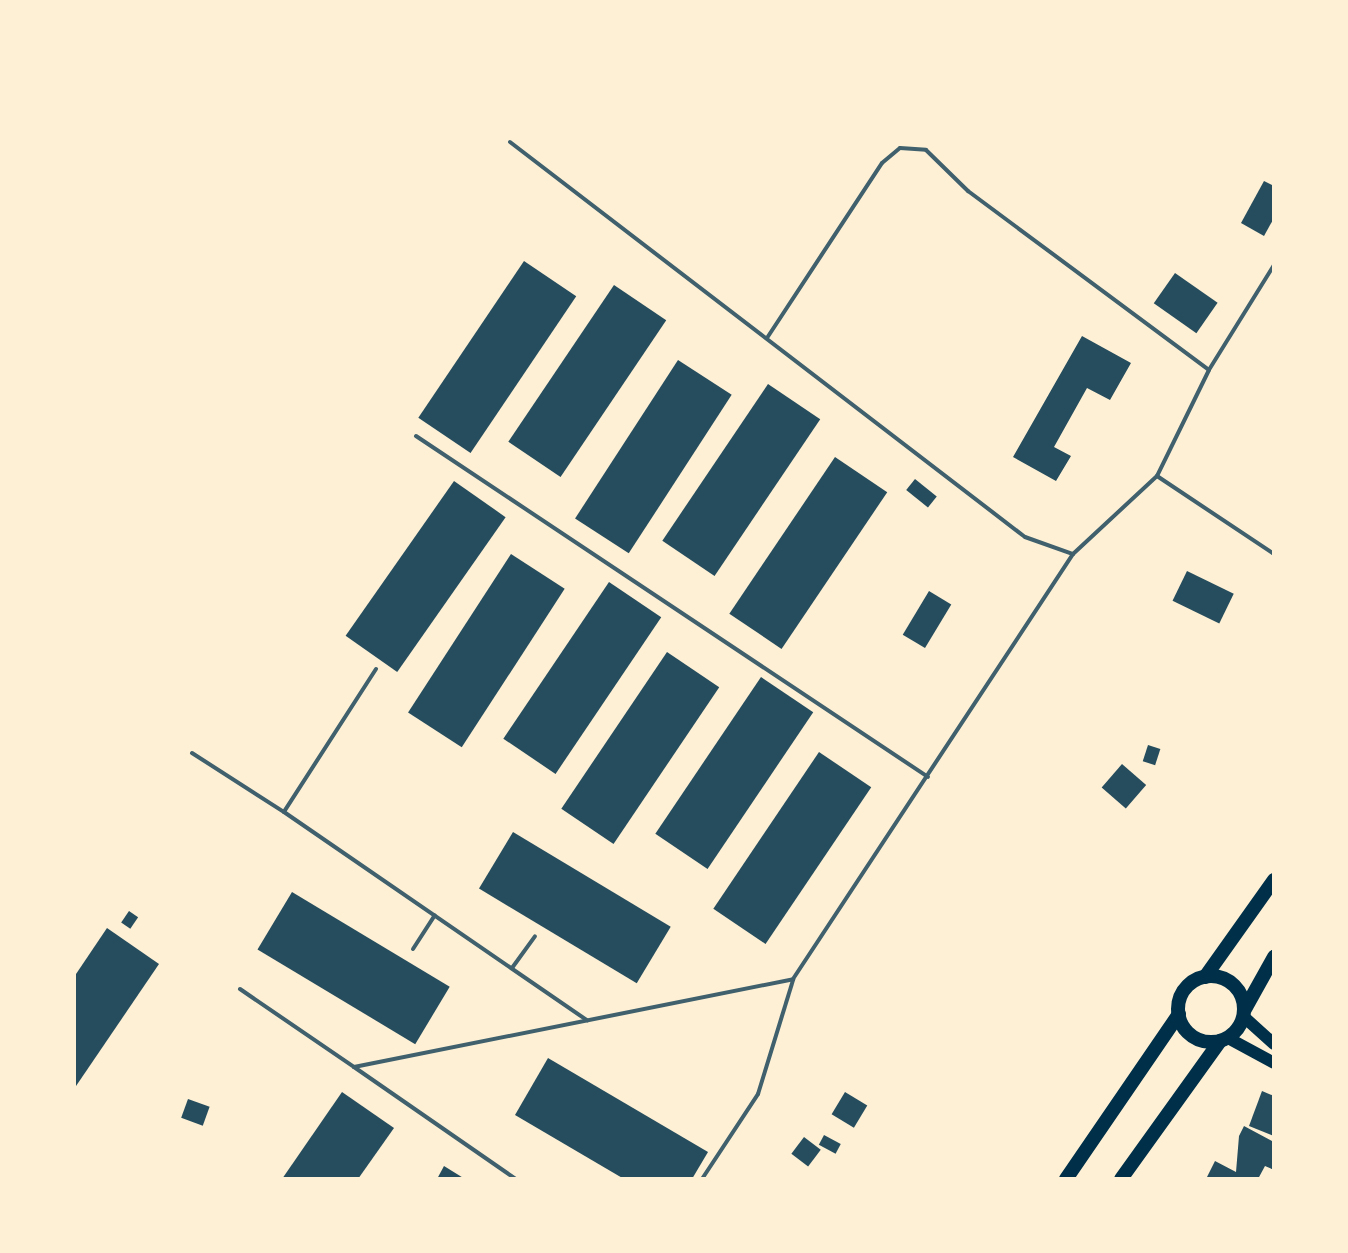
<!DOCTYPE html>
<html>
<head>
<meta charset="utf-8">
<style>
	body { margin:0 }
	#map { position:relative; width:1348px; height:1253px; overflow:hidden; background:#fdf0d5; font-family:Helvetica,sans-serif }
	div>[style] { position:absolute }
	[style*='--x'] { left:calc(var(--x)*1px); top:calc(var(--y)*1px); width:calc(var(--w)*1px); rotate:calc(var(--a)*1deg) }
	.building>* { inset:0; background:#264d5e; transform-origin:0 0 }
	.service>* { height:4px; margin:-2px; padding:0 2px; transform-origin:2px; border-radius:2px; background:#3f606c }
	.secondary>* { height:12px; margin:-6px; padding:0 6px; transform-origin:6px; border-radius:6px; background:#003049 }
	.trunk>* { height:14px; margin:-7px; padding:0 7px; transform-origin:7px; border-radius:7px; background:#003049 }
	.trunk>.ring { margin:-7px; padding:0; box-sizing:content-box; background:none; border:14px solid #003049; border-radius:50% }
	span { translate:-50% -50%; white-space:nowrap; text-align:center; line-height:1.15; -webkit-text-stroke:8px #fdf0d5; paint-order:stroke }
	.frame { position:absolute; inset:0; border:76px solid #fdf0d5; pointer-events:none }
</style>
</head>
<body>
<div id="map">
	<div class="building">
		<i style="clip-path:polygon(1264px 181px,1274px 186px,1274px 218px,1264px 236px,1241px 223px)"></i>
		<i style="left:524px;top:261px;width:63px;height:189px;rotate:34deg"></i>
		<i style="left:1175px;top:273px;width:52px;height:37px;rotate:35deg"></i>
		<i style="left:614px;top:285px;width:63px;height:189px;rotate:34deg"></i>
		<i style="clip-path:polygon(1082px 336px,1131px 363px,1110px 400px,1087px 388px,1054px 447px,1071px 456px,1056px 481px,1013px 457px)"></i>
		<i style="left:678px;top:360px;width:64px;height:189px;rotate:33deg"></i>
		<i style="left:768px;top:384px;width:63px;height:189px;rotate:34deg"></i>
		<i style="left:835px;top:457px;width:63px;height:189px;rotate:34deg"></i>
		<i style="left:915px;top:479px;width:28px;height:14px;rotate:39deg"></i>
		<i style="left:454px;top:481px;width:63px;height:189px;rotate:35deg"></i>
		<i style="left:511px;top:554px;width:64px;height:189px;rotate:33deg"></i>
		<i style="left:1187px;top:571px;width:52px;height:33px;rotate:26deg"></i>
		<i style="left:609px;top:582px;width:63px;height:189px;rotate:34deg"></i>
		<i style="left:929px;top:591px;width:26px;height:51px;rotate:31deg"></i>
		<i style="left:667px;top:652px;width:63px;height:189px;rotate:34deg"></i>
		<i style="left:761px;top:677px;width:63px;height:189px;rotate:34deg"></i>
		<i style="left:1148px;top:745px;width:13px;height:17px;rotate:18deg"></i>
		<i style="left:819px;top:752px;width:63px;height:189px;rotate:34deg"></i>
		<i style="left:1122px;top:764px;width:32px;height:31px;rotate:41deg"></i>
		<i style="left:513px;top:832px;width:184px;height:66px;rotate:31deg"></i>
		<i style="left:292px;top:892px;width:184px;height:67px;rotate:31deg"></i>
		<i style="left:129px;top:911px;width:11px;height:14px;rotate:34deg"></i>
		<i style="clip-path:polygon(107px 928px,159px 964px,74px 1089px,74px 977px)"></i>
		<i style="clip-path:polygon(548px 1058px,708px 1152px,692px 1179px,624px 1179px,515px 1115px)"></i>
		<i style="clip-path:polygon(1262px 1091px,1274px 1096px,1274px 1136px,1249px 1126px)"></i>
		<i style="clip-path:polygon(342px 1092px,394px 1128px,358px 1179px,282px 1179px)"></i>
		<i style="left:845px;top:1092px;width:26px;height:26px;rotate:31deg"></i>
		<i style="left:188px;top:1099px;width:23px;height:20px;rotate:20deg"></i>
		<i style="clip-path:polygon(1244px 1126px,1272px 1141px,1274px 1170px,1265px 1166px,1258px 1179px,1206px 1179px,1215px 1161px,1236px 1172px,1239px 1136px)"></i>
		<i style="left:824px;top:1135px;width:19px;height:11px;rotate:28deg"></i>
		<i style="left:804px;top:1137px;width:21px;height:21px;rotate:37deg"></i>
		<i style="clip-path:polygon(444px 1166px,465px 1179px,437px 1179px)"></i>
	</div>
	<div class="service">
		<i style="--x:510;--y:142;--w:649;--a:37.49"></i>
		<i style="--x:1025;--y:537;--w:51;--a:19.5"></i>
		<i style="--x:1274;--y:265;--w:123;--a:121.8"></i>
		<i style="--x:1209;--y:370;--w:118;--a:116.1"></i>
		<i style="--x:1157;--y:476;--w:141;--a:33.7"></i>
		<i style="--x:767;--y:338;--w:209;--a:-56.7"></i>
		<i style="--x:882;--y:163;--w:23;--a:-40"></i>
		<i style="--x:900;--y:148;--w:26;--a:4"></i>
		<i style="--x:926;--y:150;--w:59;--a:44.3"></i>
		<i style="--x:968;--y:191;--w:300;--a:36.6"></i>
		<i style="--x:416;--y:436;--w:615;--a:33.66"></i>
		<i style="--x:376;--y:669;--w:170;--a:122.8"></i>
		<i style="--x:284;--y:812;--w:368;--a:34.5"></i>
		<i style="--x:192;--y:753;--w:109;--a:32.7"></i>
		<i style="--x:413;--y:949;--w:40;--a:-57.1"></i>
		<i style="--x:512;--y:968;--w:39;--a:-54"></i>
		<i style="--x:240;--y:989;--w:138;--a:34.4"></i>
		<i style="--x:354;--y:1067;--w:448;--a:-11.3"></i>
		<i style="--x:793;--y:979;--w:509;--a:-56.62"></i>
		<i style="--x:1073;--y:554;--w:115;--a:-42.9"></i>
		<i style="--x:354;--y:1067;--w:197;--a:34.7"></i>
		<i style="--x:702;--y:1179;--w:102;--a:-56.6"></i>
		<i style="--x:758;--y:1094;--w:119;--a:-72.9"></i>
	</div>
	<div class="secondary">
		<i style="--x:1244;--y:1017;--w:40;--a:42"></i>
		<i style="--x:1228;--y:1038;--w:52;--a:28.5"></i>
	</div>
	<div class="trunk">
		<i class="ring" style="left:1178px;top:976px;width:52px;height:52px"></i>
		<i style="--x:1205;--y:977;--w:119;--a:-54.6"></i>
		<i style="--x:1245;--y:1009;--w:60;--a:-60.9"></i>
		<i style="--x:1066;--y:1179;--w:200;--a:-55.6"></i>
		<i style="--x:1121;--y:1179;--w:170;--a:-54.3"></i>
	</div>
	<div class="frame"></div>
</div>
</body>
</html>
